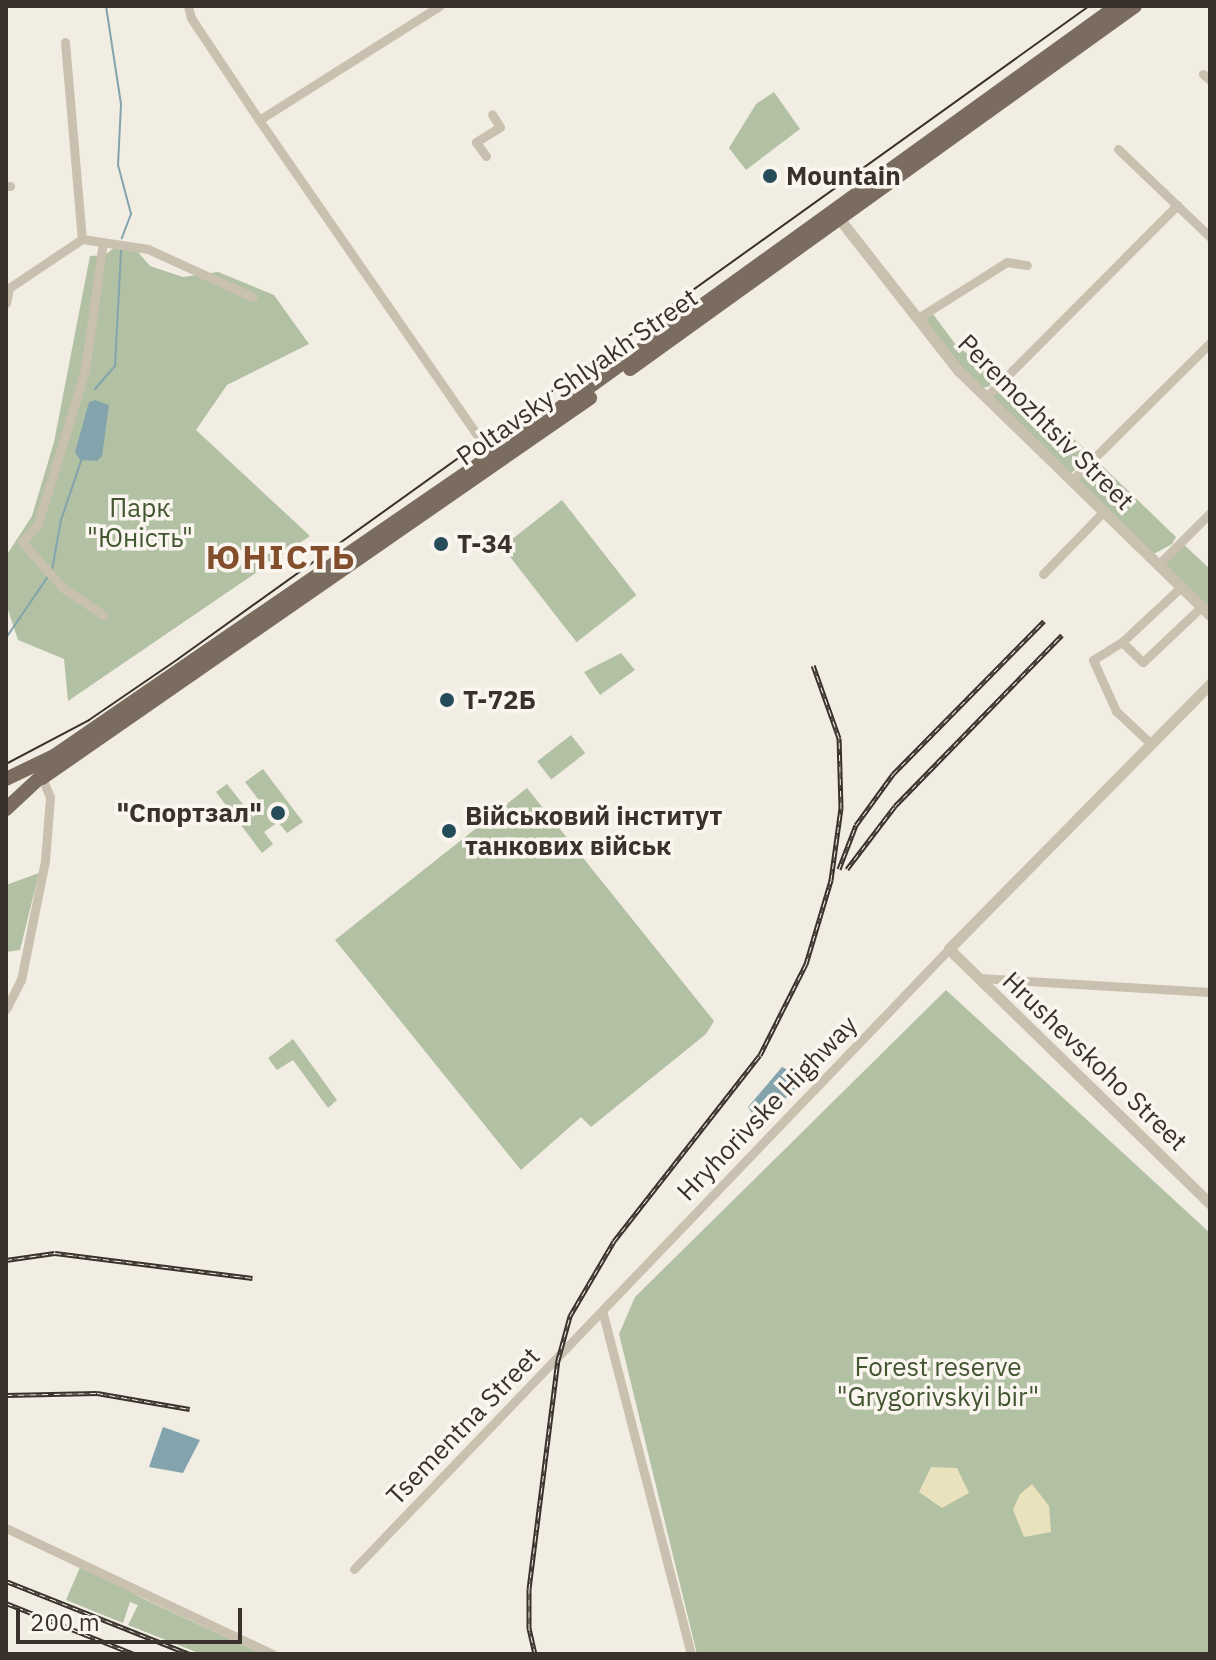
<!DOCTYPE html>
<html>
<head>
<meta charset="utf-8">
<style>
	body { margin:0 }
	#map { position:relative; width:1216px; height:1660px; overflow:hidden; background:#f2ede2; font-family:"IBM Plex Sans",sans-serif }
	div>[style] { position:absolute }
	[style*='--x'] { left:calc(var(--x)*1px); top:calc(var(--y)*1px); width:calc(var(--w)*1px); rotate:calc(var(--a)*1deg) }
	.green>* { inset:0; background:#b2c0a3; transform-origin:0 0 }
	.sand>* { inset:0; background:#eae2bd }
	.water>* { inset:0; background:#83a4ad }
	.stream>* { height:2px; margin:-1px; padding:0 1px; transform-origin:1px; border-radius:1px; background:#83a4ad }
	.minor>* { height:9px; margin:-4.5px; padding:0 4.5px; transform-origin:4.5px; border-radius:4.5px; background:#cac0af }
	.tertiary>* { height:11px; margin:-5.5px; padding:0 5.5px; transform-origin:5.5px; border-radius:5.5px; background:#cac0af }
	.primary>* { height:14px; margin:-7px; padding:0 7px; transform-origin:7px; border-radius:7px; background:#7a6c5f }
	.tram>* { height:2px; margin:-1px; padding:0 1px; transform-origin:1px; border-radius:1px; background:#39322c }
	.rail>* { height:5px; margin-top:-2.5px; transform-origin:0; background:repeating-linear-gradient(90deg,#faf6ef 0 6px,#39322c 0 12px); box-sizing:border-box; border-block:2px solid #39322c }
	.dots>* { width:22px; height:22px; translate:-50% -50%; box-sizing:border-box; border:4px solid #faf6ef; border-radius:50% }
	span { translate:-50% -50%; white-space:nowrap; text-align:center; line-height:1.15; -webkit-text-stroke:7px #faf6ef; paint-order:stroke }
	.poi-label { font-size:26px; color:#39322c; font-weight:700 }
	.left { translate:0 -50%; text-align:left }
	.right { translate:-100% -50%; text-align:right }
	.street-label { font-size:26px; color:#39322c }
	.park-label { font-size:26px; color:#435632 }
	.district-label { font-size:34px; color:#824e2c; font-weight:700; letter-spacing:2px }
	.frame { position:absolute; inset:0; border:8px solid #39322c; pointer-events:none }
	.scale { position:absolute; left:16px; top:1608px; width:226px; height:36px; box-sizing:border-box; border:4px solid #39322c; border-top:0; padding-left:10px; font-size:24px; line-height:28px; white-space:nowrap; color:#39322c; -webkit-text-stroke:6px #faf6ef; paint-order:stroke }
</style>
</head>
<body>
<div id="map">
	<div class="green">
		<i style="clip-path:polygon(774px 92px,800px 129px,746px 170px,729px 148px,756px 104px)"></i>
		<i style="clip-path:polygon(115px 247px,138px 252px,150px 266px,183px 277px,218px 272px,274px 295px,309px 344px,227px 385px,196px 430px,310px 536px,68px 701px,64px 659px,18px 640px,6px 604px,6px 556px,32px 516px,54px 442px,90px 256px,105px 255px)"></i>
		<i style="clip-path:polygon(930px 310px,956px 345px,991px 372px,990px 386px,978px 389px,918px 318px)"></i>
		<i style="clip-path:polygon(1007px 376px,1087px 451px,1074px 471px,1067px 475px,993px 403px,992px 391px)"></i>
		<i style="clip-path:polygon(1094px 458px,1176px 537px,1172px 544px,1150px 556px,1072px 480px)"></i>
		<i style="left:562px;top:500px;width:121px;height:76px;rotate:52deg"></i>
		<i style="clip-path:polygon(1181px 542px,1210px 569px,1210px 615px,1158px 565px)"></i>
		<i style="clip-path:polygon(621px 653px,635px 670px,600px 695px,584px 672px)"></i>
		<i style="left:571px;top:735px;width:23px;height:43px;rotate:52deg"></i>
		<i style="clip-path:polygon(263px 769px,303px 822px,287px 833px,278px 822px,264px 832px,273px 844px,262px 853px,216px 792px,227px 784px,253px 817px,265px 808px,245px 782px)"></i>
		<i style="clip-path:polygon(527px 788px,714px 1021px,706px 1034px,591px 1127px,581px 1117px,521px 1170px,335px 940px)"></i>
		<i style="clip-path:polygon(39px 873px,20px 950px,6px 952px,6px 885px)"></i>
		<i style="clip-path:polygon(946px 990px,1210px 1233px,1210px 1654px,697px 1654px,619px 1334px,635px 1297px)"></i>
		<i style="clip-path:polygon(293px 1039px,337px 1100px,328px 1108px,293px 1060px,277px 1070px,268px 1058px)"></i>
		<i style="clip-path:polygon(81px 1565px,144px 1599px,262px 1654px,201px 1654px,128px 1625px,138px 1605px,130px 1602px,123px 1623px,66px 1600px)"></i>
	</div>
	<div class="sand">
		<i style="clip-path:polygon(931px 1467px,957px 1468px,969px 1493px,942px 1508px,919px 1492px)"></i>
		<i style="clip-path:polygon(1032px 1484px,1049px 1506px,1051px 1532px,1024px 1537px,1013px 1510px,1020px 1494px)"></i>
	</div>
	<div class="water">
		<i style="clip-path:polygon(95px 400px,109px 405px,102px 456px,97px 461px,80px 460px,75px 452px,89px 402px)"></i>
		<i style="clip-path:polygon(782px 1067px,798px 1075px,798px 1086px,759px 1124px,748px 1107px)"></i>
		<i style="clip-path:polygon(163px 1427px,200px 1440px,183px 1473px,149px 1467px)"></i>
	</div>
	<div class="stream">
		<i style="--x:106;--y:6;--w:99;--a:81.3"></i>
		<i style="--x:121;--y:104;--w:61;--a:92.8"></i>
		<i style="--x:118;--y:165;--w:51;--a:75.1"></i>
		<i style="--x:131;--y:214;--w:26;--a:111"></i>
		<i style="--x:95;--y:389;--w:30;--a:-49"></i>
		<i style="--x:115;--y:366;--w:116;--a:-87"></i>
		<i style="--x:52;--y:570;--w:51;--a:-79.8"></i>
		<i style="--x:61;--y:520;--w:65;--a:-71.3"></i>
		<i style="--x:6;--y:638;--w:76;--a:-55.7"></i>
	</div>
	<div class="minor">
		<i style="--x:188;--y:6;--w:12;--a:76"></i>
		<i style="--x:191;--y:18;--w:123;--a:56.3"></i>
		<i style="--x:259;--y:120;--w:411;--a:55.3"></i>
		<i style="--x:65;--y:42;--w:198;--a:85.1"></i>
		<i style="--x:1203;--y:74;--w:9;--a:41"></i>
		<i style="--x:259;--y:120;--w:213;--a:-32.3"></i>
		<i style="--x:1118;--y:149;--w:127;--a:43.7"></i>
		<i style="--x:486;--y:156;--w:17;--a:-126"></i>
		<i style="--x:476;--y:142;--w:28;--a:-32"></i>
		<i style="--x:500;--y:127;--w:15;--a:-122"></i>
		<i style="--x:6;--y:186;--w:4;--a:0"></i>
		<i style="--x:6;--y:303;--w:15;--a:-79"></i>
		<i style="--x:9;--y:288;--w:88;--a:-33.9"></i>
		<i style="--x:82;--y:239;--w:67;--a:8.6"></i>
		<i style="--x:148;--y:249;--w:115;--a:24.6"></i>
		<i style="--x:918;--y:318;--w:105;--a:-32.2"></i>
		<i style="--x:1007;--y:262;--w:20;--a:9"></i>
		<i style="--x:986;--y:397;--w:271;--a:-45.1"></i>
		<i style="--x:1072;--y:480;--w:194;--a:-44.8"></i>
		<i style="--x:1158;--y:565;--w:74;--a:-45"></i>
		<i style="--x:1043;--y:574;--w:88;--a:-45.9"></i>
		<i style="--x:103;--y:615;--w:48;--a:-146"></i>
		<i style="--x:63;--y:588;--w:62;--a:-131.7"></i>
		<i style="--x:22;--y:542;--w:24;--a:-48"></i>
		<i style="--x:38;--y:524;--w:161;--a:-73"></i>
		<i style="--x:85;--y:370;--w:129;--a:-82"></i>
		<i style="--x:1122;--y:642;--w:29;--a:44"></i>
		<i style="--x:1143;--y:662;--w:80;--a:-43.5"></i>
		<i style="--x:1150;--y:743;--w:47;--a:-136.7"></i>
		<i style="--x:1116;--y:711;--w:56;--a:-114.3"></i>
		<i style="--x:1093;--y:660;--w:34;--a:-32"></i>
		<i style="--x:1122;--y:642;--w:81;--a:-43"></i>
		<i style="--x:979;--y:978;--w:231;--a:3.5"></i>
		<i style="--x:6;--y:1009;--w:33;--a:-63"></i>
		<i style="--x:21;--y:980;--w:121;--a:-78.6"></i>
		<i style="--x:45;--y:861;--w:64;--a:-85.5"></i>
		<i style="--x:50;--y:797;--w:21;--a:-113"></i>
		<i style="--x:603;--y:1314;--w:351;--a:75.5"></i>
		<i style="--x:6;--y:1528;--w:295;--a:25.3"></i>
		<i style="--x:354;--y:1569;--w:859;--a:-46.18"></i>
	</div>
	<div class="tertiary">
		<i style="--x:834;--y:212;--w:201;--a:51.9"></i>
		<i style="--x:958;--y:370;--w:351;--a:44.2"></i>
		<i style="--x:1210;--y:684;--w:372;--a:134.6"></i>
		<i style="--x:949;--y:949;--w:365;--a:44.3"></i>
	</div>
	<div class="primary">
		<i style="--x:630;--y:369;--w:622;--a:-35.71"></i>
		<i style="--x:42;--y:778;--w:667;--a:-34.74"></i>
		<i style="--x:6;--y:779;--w:53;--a:-25.6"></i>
		<i style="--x:54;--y:756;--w:601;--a:-34.48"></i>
		<i style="--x:549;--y:416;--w:701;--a:-35.82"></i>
		<i style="--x:6;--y:809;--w:56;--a:-42.8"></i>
	</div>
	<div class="tram">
		<i style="--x:6;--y:764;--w:94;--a:-27.9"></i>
		<i style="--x:89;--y:720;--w:108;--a:-34.4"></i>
		<i style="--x:178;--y:659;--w:1121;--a:-35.63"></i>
	</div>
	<div class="rail">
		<i style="--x:839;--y:869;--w:47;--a:-68.9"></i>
		<i style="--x:856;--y:825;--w:63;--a:-54"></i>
		<i style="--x:893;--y:774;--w:215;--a:-45.4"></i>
		<i style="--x:847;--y:869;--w:79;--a:-52.7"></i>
		<i style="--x:895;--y:806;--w:239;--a:-45.7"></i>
		<i style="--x:6;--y:1260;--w:49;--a:-8.1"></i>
		<i style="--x:55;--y:1253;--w:199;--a:7.2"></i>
		<i style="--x:6;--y:1395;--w:91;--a:-1.3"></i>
		<i style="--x:97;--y:1393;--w:94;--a:9.8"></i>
		<i style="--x:6;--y:1581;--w:197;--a:21.7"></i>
		<i style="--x:6;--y:1603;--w:138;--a:21.7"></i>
		<i style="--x:535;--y:1654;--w:26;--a:-103"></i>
		<i style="--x:529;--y:1629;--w:40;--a:-90"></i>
		<i style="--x:529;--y:1589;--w:231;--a:-82.8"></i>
		<i style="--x:558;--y:1360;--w:46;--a:-74.7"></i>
		<i style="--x:570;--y:1316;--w:87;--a:-59.6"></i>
		<i style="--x:614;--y:1241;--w:236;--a:-51.9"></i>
		<i style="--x:760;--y:1055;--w:102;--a:-63.2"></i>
		<i style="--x:806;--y:964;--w:88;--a:-73.4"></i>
		<i style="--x:831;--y:880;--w:73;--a:-82.1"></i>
		<i style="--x:841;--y:808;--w:70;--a:-91.6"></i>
		<i style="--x:839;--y:738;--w:77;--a:-109.6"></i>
	</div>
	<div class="dots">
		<i style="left:770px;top:176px;background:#254c58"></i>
		<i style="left:441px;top:544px;background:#254c58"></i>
		<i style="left:447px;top:700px;background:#254c58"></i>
		<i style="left:278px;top:813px;background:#254c58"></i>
		<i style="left:449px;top:831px;background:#254c58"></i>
	</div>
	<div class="poi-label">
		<span class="left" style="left:786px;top:176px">Mountain</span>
		<span class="left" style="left:457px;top:544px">T-34</span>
		<span class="left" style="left:463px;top:700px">Т-72Б</span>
		<span class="right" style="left:262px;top:813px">"Спортзал"</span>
		<span class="left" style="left:465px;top:831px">Військовий інститут<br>танкових військ</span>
	</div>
	<div class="street-label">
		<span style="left:577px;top:377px;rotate:-35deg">Poltavsky Shlyakh Street</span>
		<span style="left:1046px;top:422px;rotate:45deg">Peremozhtsiv Street</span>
		<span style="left:1095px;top:1061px;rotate:44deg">Hrushevskoho Street</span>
		<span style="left:767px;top:1108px;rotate:-46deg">Hryhorivske Highway</span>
		<span style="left:463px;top:1426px;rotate:-46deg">Tsementna Street</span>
	</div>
	<div class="park-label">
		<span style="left:140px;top:523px">Парк<br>"Юність"</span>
		<span style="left:938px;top:1382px">Forest reserve<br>"Grygorivskyi bir"</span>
	</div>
	<div class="district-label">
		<span style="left:281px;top:557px">ЮНІСТЬ</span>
	</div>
	<div class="frame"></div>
	<div class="scale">200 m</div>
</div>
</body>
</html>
